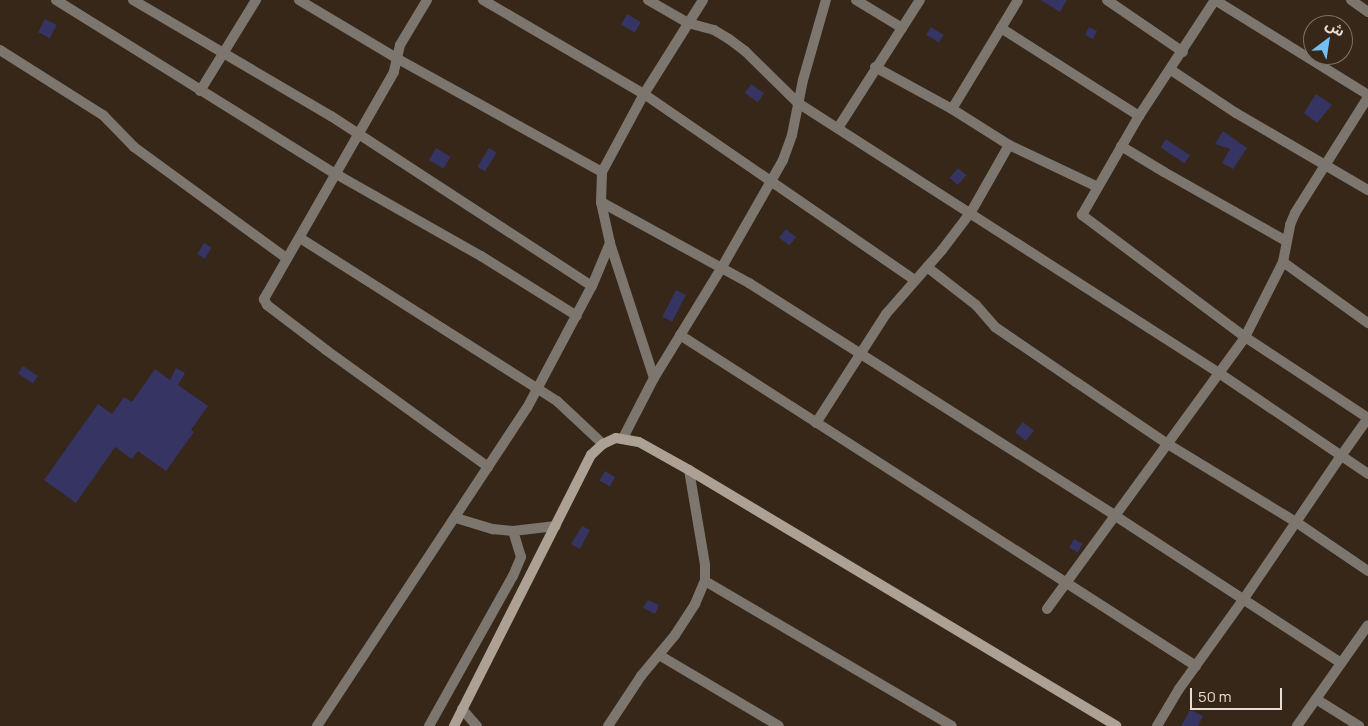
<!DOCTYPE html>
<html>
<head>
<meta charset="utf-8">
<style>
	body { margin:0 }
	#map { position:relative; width:1368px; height:726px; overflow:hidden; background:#362718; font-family:Manrope,"Noto Sans Arabic",sans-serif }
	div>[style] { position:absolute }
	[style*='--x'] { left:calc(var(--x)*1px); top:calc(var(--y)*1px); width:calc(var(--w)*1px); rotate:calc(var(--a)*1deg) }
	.building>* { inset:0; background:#353463; transform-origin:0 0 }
	.minor>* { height:10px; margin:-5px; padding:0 5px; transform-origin:5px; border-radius:5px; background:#7d766e }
	.secondary>* { height:10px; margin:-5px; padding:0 5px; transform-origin:5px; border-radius:5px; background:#aca194 }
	span { translate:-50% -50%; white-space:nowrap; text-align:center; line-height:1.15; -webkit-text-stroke:4px #362718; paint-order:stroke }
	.north { position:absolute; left:1303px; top:15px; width:50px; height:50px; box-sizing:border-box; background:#362718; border:1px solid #7d7063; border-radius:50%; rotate:31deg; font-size:14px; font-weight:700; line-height:20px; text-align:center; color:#e7ddd4 }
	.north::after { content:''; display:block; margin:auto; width:18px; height:22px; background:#74c0f6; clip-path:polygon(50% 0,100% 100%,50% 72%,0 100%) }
	.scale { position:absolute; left:1190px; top:688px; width:92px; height:22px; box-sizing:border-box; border:2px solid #e7ddd4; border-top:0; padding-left:6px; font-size:15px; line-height:18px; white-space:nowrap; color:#e7ddd4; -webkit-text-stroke:4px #362718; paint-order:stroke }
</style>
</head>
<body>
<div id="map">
	<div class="building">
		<i style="clip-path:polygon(1041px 0,1067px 0,1060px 12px)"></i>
		<i style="left:627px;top:14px;width:16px;height:12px;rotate:30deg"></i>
		<i style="left:45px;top:19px;width:13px;height:15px;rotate:27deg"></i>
		<i style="left:931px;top:27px;width:15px;height:9px;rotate:32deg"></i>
		<i style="left:1089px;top:27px;width:9px;height:9px;rotate:27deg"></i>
		<i style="left:751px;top:84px;width:16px;height:11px;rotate:35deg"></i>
		<i style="clip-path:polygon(1316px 94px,1332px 105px,1317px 123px,1304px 113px)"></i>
		<i style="clip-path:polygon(1223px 131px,1247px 148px,1233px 169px,1222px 163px,1230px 149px,1215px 144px)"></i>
		<i style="left:1166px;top:139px;width:29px;height:10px;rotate:34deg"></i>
		<i style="left:436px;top:148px;width:17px;height:14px;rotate:31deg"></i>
		<i style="left:489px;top:148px;width:9px;height:22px;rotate:32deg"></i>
		<i style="left:958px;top:168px;width:11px;height:13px;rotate:41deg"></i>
		<i style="left:786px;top:229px;width:13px;height:11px;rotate:39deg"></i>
		<i style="left:204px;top:243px;width:9px;height:13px;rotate:32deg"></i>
		<i style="left:676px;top:290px;width:11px;height:30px;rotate:27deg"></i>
		<i style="left:23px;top:366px;width:18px;height:9px;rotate:34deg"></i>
		<i style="clip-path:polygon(176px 368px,185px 373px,178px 385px,208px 406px,191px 430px,194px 432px,166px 471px,138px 451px,132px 459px,115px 447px,76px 503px,44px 480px,98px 404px,112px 414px,124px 397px,132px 402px,155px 369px,170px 380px)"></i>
		<i style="left:1023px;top:422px;width:14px;height:13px;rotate:39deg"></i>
		<i style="left:605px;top:471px;width:12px;height:11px;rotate:31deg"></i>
		<i style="clip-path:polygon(582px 526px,590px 530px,580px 549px,571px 544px)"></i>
		<i style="left:1074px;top:539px;width:10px;height:10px;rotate:29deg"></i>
		<i style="clip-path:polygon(648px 600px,659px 605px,655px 614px,643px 608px)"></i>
		<i style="clip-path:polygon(1190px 710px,1203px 716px,1198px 726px,1181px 726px)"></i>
	</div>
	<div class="minor">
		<i style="--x:56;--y:0;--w:330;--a:31.9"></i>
		<i style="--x:336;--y:174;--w:167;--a:29.5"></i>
		<i style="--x:481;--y:256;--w:113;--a:32"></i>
		<i style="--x:133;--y:0;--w:229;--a:30.4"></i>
		<i style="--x:331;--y:116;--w:311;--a:33.1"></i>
		<i style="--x:299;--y:0;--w:115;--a:30.8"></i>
		<i style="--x:398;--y:59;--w:233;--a:29"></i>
		<i style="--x:427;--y:0;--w:52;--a:121"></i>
		<i style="--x:400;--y:45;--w:28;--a:103"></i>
		<i style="--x:394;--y:72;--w:262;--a:119.8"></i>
		<i style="--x:264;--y:299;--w:7;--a:63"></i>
		<i style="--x:267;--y:305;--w:74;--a:37.3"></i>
		<i style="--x:326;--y:350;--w:200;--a:35.8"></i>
		<i style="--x:483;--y:0;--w:186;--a:30.3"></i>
		<i style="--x:644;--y:94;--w:329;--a:34.5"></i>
		<i style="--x:648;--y:0;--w:46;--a:29.9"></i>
		<i style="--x:688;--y:23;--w:27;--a:15"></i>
		<i style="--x:714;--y:30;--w:17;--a:31"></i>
		<i style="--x:729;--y:39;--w:20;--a:37"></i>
		<i style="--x:745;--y:51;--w:74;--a:44.5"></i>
		<i style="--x:798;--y:103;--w:500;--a:32.67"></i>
		<i style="--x:1219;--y:373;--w:180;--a:34.1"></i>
		<i style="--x:856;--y:0;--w:54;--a:31.3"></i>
		<i style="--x:1107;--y:0;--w:92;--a:34.4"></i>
		<i style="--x:1215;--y:0;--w:180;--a:31.8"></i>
		<i style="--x:1351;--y:0;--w:21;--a:35"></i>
		<i style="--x:1001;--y:28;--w:164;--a:32.5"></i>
		<i style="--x:0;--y:50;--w:122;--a:32.3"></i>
		<i style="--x:103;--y:115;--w:45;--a:45.9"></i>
		<i style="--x:134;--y:147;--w:188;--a:36.1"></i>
		<i style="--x:875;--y:67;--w:88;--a:28.6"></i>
		<i style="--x:952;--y:109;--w:67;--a:32.3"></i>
		<i style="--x:1009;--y:145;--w:98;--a:25.3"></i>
		<i style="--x:1171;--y:70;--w:78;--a:33.5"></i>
		<i style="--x:1236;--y:113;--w:153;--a:30.3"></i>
		<i style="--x:200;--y:91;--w:107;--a:-58.4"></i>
		<i style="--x:952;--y:109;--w:127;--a:-58.8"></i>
		<i style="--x:838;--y:128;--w:152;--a:-57.4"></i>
		<i style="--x:1121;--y:146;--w:50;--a:31.2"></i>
		<i style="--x:1164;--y:172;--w:140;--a:29.5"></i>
		<i style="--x:601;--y:202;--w:169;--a:28.7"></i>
		<i style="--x:749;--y:283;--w:432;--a:32.4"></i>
		<i style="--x:1114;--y:515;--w:271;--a:33.1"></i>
		<i style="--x:300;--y:238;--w:304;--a:32.4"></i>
		<i style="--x:557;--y:401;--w:63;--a:43.1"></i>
		<i style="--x:1283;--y:262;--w:105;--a:35.7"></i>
		<i style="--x:927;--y:267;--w:62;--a:37.8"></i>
		<i style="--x:976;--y:305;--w:29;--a:49"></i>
		<i style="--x:995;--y:327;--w:98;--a:34.2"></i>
		<i style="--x:1076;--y:382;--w:109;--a:34.1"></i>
		<i style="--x:1166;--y:443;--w:152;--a:31.3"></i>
		<i style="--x:1296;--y:522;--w:87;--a:34.2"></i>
		<i style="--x:680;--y:335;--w:613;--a:32.68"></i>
		<i style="--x:654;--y:378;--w:130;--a:-58.5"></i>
		<i style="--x:722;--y:267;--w:123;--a:-60.3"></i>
		<i style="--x:783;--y:160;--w:27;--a:-70"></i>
		<i style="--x:792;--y:135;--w:56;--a:-78.7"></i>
		<i style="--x:803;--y:80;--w:83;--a:-74"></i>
		<i style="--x:816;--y:423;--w:130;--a:-57.3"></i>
		<i style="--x:886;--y:314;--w:85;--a:-48.8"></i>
		<i style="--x:942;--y:250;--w:48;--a:-52.7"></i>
		<i style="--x:971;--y:212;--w:77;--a:-60.4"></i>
		<i style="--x:623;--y:438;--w:68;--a:-62.7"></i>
		<i style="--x:654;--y:378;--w:142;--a:-108.1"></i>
		<i style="--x:610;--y:243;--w:42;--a:-102.4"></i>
		<i style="--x:601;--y:202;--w:30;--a:-88"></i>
		<i style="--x:602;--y:172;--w:89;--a:-61.7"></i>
		<i style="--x:644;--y:94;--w:111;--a:-57.9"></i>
		<i style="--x:689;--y:470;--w:96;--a:80.4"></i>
		<i style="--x:705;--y:565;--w:16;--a:90"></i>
		<i style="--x:456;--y:518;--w:39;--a:17"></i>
		<i style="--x:493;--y:529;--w:20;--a:6"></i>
		<i style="--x:513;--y:531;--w:43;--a:-6.6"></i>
		<i style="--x:1047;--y:609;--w:336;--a:-53.9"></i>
		<i style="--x:1245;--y:337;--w:84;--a:-63.1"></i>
		<i style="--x:1283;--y:262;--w:38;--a:-79"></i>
		<i style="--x:1290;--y:225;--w:13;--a:-67"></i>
		<i style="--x:1295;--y:213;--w:137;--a:-57.8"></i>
		<i style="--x:659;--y:655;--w:139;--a:30.6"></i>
		<i style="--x:1316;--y:699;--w:51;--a:32.1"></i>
		<i style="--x:462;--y:709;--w:23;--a:49"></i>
		<i style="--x:317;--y:726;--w:381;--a:-56.6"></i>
		<i style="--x:527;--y:408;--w:138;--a:-62"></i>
		<i style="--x:592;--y:286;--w:47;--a:-67.3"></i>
		<i style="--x:429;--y:726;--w:172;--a:-60.8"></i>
		<i style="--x:513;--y:576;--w:21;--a:-67"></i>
		<i style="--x:521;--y:557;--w:27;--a:-107"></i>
		<i style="--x:608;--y:726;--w:60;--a:-56.6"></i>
		<i style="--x:641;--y:676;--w:53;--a:-50.3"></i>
		<i style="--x:675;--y:635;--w:37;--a:-57"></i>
		<i style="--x:695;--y:604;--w:25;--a:-67"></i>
		<i style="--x:705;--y:581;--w:286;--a:30.4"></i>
		<i style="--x:1157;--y:726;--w:43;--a:-59.3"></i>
		<i style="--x:1179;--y:689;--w:110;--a:-54.3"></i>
		<i style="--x:1243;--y:600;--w:174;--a:-55.8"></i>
		<i style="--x:1341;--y:456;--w:47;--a:-54.6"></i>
		<i style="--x:1368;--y:418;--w:147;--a:-146.6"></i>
		<i style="--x:1245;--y:337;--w:204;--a:-143.2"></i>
		<i style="--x:1082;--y:215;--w:114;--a:-60.1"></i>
		<i style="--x:1139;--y:116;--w:139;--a:-56.8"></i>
		<i style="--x:1297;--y:726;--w:123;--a:-54.9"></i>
	</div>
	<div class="secondary">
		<i style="--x:454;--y:726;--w:304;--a:-63.2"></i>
		<i style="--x:591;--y:455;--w:16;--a:-43"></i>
		<i style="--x:603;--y:444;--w:14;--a:-25"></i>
		<i style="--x:616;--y:438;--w:23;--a:10"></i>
		<i style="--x:639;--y:442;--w:57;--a:29.2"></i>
		<i style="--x:689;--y:470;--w:498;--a:30.9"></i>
	</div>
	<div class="north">ش</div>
	<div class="scale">50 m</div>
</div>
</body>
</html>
